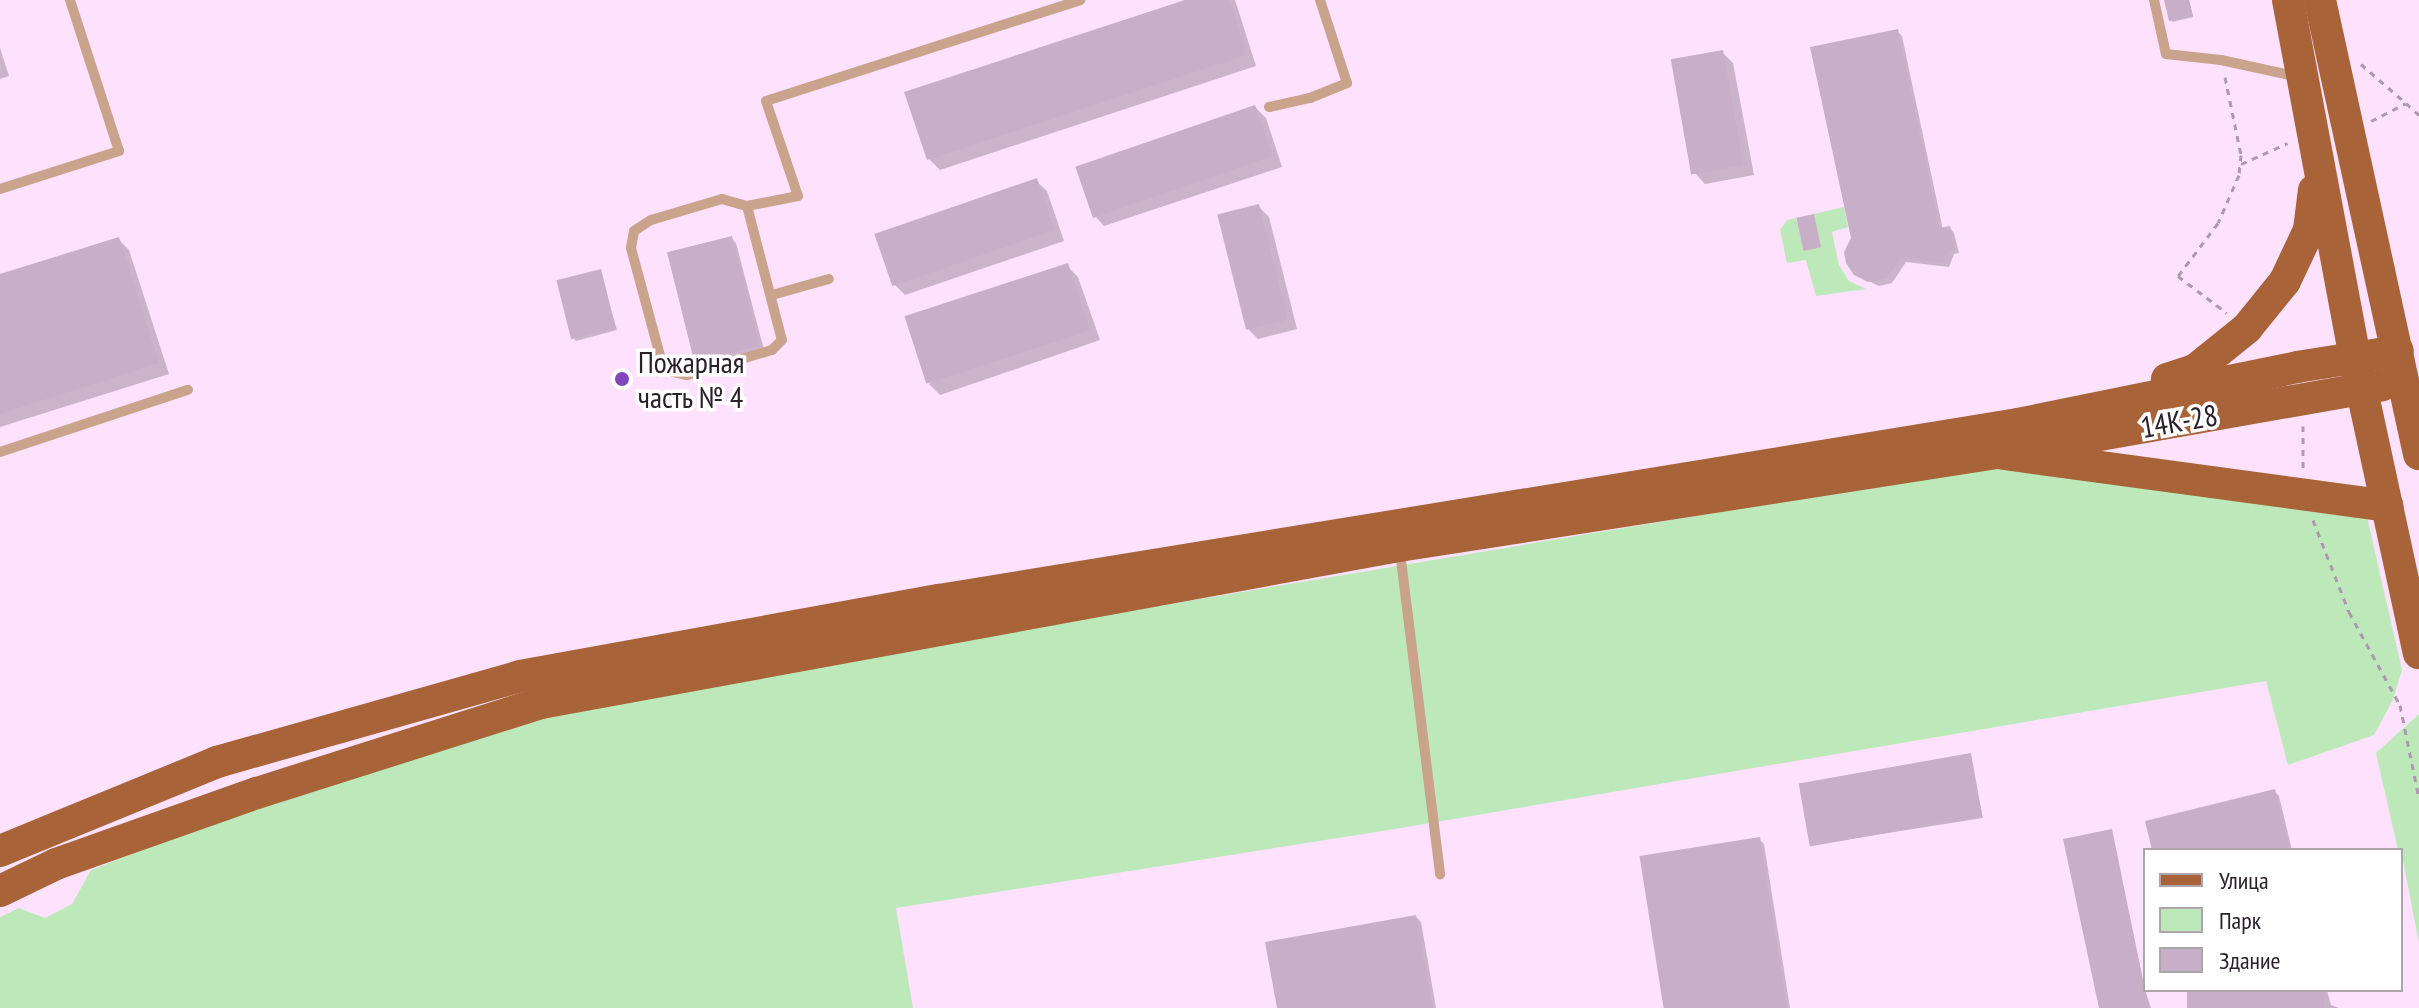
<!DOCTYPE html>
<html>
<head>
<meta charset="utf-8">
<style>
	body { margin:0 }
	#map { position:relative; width:2419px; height:1008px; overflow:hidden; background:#fee1fd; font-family:"PT Sans Narrow",sans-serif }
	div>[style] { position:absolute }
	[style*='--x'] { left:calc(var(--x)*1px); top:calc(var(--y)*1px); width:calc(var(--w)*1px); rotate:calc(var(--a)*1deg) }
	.green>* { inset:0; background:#bde9ba }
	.shadow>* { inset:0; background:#0003 }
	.building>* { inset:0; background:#c9aec8; transform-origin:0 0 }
	.path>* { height:3px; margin-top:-1.5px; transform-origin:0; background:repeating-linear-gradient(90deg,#ae98ad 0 6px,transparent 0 12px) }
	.lane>* { height:10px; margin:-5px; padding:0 5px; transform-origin:5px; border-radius:5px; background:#caa38c }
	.primary>* { height:32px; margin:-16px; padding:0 16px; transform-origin:16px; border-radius:16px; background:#a86338 }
	.dots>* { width:22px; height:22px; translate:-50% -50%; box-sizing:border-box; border:4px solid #fff; border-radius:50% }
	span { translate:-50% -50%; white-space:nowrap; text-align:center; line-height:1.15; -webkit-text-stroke:7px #fff; paint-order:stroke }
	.poi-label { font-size:30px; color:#2a202a }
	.left { translate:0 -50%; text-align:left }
	.street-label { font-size:30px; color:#2a202a }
	.legend { position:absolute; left:2143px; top:848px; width:260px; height:144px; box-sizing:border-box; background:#fff; border:2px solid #aaa6aa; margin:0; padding:10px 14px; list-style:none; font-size:24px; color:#2a202a }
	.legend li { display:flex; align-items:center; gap:16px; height:40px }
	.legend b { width:40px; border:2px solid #aaa6aa }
</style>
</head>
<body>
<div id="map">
	<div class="green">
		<i style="clip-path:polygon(1844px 207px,1848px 227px,1832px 232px,1839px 265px,1849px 281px,1866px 289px,1816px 296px,1806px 260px,1787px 263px,1780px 230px,1787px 220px,1796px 218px,1804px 250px,1820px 247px,1814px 214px)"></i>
		<i style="clip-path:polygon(2011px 463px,2367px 517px,2402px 670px,2393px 700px,2374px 735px,2288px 765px,2266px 681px,1401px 828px,896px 908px,913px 1008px,0 1008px,0 917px,19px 908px,45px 918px,72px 904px,91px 870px,263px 803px,563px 706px)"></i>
		<i style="clip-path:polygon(2419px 714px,2419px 943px,2401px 850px,2398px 850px,2376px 753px)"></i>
	</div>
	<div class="shadow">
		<i style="clip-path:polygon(1191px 0,1235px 0,1256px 66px,940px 170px,929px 159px)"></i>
		<i style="clip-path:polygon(2165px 0,2189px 0,2193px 17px,2172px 22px)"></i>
		<i style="clip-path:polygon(1897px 31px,1902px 36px,1943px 230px,1950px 228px,1954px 233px,1959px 253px,1954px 254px,1949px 267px,1906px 262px,1892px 283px,1879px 286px,1860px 277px,1853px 239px)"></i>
		<i style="clip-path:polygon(0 48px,9px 76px,0 79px)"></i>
		<i style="clip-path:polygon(1722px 52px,1733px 63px,1754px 175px,1705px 184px,1695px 173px)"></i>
		<i style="clip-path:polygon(1255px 107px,1266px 118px,1282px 167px,1104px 226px,1094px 215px)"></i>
		<i style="clip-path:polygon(1036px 181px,1047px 191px,1064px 241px,905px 295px,894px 284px,877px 235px)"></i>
		<i style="clip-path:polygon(1258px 206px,1269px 217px,1297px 329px,1258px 339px,1247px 328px)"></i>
		<i style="clip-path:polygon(731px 238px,736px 243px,764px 350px,703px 368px,698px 363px)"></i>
		<i style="clip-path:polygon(118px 239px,129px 250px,169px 374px,0 427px,0 276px)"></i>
		<i style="clip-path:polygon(1067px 266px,1078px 277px,1100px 340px,940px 395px,929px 384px)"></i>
		<i style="clip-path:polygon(600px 272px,617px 330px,576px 341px,574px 339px)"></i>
		<i style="clip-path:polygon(1970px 755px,1983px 818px,1812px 845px)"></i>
		<i style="clip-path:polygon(2274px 791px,2279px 796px,2292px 850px,2154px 850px)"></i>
		<i style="clip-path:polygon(2111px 831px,2145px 990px,2151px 1008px,2101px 1008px)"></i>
		<i style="clip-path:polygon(1759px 839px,1764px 844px,1790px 1008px,1666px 1008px)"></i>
		<i style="clip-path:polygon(1416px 917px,1421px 922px,1436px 1008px,1279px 1008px)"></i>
		<i style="clip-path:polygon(2189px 990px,2327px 990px,2331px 1005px,2339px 1008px,2194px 1008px)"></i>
	</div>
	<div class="building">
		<i style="clip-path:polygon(1185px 0,1229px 0,1247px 55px,927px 160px,904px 92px)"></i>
		<i style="clip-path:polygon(2164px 0,2189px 0,2193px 16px,2169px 21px)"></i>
		<i style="clip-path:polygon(1898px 29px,1940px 228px,1950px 226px,1955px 249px,1949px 250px,1944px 263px,1901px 258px,1887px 278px,1868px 282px,1854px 275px,1846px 263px,1844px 252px,1851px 238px,1810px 47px)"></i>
		<i style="left:1723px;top:50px;width:117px;height:53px;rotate:80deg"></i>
		<i style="left:1255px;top:105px;width:54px;height:190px;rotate:71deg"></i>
		<i style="left:1037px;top:178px;width:55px;height:172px;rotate:71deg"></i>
		<i style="left:1259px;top:204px;width:119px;height:43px;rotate:76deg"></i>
		<i style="left:1814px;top:214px;width:34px;height:18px;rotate:78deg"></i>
		<i style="left:732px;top:236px;width:113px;height:67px;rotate:76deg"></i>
		<i style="clip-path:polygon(119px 237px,159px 363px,0 414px,0 274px)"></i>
		<i style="left:1068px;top:263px;width:71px;height:172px;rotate:72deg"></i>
		<i style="left:601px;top:269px;width:61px;height:46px;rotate:76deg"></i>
		<i style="left:1971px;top:753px;width:64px;height:175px;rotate:80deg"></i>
		<i style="clip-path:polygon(2275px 789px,2290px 850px,2152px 850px,2145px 821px)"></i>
		<i style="clip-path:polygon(2112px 829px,2145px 990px,2150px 1008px,2099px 1008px,2063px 839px)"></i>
		<i style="left:1760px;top:837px;width:173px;height:122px;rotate:81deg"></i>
		<i style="clip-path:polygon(1416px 915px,1433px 1008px,1277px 1008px,1265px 942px)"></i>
		<i style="left:2187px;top:990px;width:137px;height:19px"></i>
	</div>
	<div class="path">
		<i style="--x:2361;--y:64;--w:60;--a:40.9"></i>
		<i style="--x:2225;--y:77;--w:80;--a:78.4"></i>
		<i style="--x:2241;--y:155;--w:20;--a:96"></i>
		<i style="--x:2239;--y:175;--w:52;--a:113.6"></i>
		<i style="--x:2218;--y:223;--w:66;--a:127"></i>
		<i style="--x:2178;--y:276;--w:61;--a:37.1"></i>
		<i style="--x:2371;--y:121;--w:39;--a:-27"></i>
		<i style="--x:2406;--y:103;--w:18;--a:43"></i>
		<i style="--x:2241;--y:164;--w:51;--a:-24.1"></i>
		<i style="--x:2303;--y:426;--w:44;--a:90"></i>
		<i style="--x:2313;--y:520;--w:99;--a:68.6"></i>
		<i style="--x:2349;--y:612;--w:106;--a:61.3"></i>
		<i style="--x:2400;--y:705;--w:95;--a:78.5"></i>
	</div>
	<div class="lane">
		<i style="--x:2154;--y:0;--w:55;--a:77.5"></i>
		<i style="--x:2166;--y:54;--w:55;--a:6.2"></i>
		<i style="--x:2221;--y:60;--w:80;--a:12.3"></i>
		<i style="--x:1269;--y:107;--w:42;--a:-12.4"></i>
		<i style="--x:1310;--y:98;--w:40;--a:-22"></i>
		<i style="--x:1347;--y:83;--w:87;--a:-108"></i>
		<i style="--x:0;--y:189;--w:125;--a:-17.7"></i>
		<i style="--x:119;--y:151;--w:159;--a:-108"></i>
		<i style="--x:747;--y:206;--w:138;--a:75.4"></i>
		<i style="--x:782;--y:340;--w:14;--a:135"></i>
		<i style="--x:772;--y:350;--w:89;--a:163.6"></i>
		<i style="--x:687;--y:375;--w:14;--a:-168"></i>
		<i style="--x:673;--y:372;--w:14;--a:-141"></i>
		<i style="--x:662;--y:363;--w:119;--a:-105.1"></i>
		<i style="--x:631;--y:248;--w:17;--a:-80"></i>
		<i style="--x:634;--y:231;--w:20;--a:-33"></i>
		<i style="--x:651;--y:220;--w:74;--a:-16.5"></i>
		<i style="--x:722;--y:199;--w:26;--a:16"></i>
		<i style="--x:747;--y:206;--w:52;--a:-11.1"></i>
		<i style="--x:798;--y:196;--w:100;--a:-108.6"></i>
		<i style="--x:766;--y:101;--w:330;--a:-17.8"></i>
		<i style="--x:772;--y:295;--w:59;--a:-15.7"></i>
		<i style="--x:0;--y:452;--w:198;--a:-18.3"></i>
		<i style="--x:1400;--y:552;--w:325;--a:82.9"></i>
	</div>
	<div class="primary">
		<i style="--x:2288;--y:0;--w:364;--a:79.4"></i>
		<i style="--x:2355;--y:358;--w:302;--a:77.8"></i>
		<i style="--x:2320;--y:0;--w:465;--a:77.7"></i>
		<i style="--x:2167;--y:379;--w:29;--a:-18"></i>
		<i style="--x:2195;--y:370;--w:67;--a:-38.9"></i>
		<i style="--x:2247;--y:328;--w:60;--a:-51"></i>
		<i style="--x:2285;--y:281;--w:56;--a:-64.8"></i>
		<i style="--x:2309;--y:230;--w:40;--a:-82.9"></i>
		<i style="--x:2026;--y:448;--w:362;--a:-10"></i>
		<i style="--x:0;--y:851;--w:235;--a:-22.3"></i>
		<i style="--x:217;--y:762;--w:315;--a:-15.8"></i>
		<i style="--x:520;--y:676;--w:426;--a:-10.3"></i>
		<i style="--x:939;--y:600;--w:1093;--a:-9.26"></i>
		<i style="--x:2018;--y:424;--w:285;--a:-11.5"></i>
		<i style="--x:2297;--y:367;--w:102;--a:-9"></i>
		<i style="--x:0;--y:891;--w:62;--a:-25.7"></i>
		<i style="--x:56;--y:864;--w:213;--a:-19.5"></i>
		<i style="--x:257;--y:793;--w:298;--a:-17.6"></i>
		<i style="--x:541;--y:703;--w:872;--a:-10.37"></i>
		<i style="--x:1399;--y:546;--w:605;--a:-8.84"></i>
		<i style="--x:1997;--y:453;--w:394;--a:7.7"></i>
	</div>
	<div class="dots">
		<i style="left:622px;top:379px;background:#8047be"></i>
	</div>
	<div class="poi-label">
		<span class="left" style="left:638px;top:379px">Пожарная<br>часть № 4</span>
	</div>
	<div class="street-label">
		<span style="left:2179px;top:421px;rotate:-10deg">14К-28</span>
	</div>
	<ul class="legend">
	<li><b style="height:10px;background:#a86338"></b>Улица</li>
	<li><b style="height:22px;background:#bde9ba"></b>Парк</li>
	<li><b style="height:22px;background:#c9aec8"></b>Здание</li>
	</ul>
</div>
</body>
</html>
